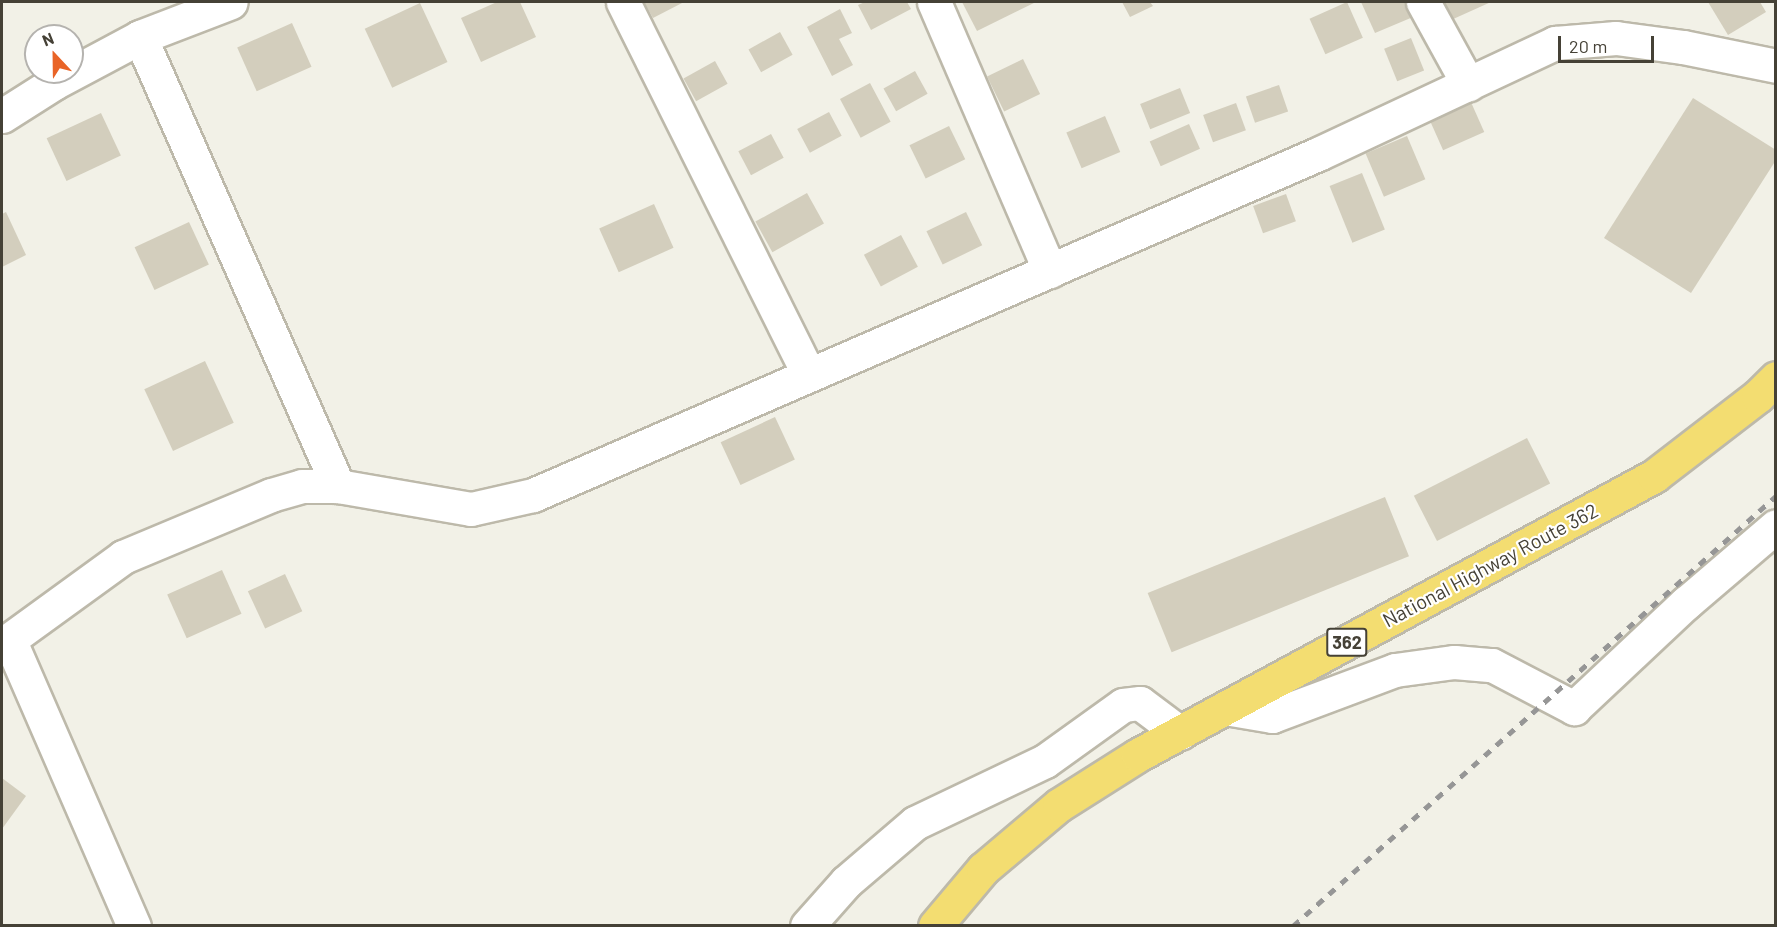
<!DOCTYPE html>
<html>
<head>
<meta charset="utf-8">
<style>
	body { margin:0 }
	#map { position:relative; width:1777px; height:927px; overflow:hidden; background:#f2f1e7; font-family:Barlow,sans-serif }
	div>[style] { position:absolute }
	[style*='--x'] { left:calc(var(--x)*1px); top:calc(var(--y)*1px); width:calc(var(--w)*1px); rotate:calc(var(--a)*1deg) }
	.building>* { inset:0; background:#d3cebd; transform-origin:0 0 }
	.roads { filter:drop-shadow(2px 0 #bdb9aa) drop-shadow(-2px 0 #bdb9aa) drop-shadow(0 2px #bdb9aa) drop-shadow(0 -2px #bdb9aa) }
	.minor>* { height:33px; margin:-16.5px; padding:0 16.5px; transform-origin:16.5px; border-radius:16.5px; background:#fff }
	.highway>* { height:33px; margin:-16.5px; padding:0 16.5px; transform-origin:16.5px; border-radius:16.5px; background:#f3dd71 }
	.rail>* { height:4.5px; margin-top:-2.25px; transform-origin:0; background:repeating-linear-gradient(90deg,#969696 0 8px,transparent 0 16px) }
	span { translate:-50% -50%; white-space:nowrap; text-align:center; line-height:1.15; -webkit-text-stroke:4.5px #fff; paint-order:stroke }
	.shield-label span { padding:2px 4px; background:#fff; border:2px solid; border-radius:4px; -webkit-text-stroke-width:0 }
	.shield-label { font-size:18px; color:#454136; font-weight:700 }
	.street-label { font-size:20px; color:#454136 }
	.frame { position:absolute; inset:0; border:3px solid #454136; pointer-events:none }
	.north { position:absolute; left:24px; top:24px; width:60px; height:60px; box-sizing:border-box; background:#fff; border:2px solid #b5b3af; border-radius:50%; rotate:338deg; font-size:16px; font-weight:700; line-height:24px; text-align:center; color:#454136 }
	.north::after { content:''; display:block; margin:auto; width:21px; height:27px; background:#e96427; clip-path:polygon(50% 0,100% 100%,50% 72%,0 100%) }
	.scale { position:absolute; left:1558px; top:36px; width:96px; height:27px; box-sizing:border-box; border:3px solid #454136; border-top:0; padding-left:8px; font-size:18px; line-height:21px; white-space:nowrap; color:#454136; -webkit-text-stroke:4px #fff; paint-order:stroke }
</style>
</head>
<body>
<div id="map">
	<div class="building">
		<i style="clip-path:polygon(497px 2px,520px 2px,536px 37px,481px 62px,461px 18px)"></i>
		<i style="clip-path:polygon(644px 2px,684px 2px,653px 18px)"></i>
		<i style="clip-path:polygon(865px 2px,907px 2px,911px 9px,871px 30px,858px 5px)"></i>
		<i style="clip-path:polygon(962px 2px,1036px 2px,977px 31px)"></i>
		<i style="clip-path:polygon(1122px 2px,1150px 2px,1153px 6px,1130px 17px)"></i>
		<i style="left:1347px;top:2px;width:39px;height:41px;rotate:66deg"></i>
		<i style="clip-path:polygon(1361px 2px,1406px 2px,1413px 17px,1375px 33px)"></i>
		<i style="clip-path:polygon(1443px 2px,1491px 2px,1451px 20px)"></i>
		<i style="clip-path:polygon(1708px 2px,1760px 2px,1766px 12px,1728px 35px)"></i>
		<i style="left:420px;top:3px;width:65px;height:61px;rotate:65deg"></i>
		<i style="clip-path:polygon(840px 9px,852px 33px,839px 39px,853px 65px,832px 76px,807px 27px)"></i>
		<i style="left:292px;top:23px;width:48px;height:60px;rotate:66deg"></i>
		<i style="left:780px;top:32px;width:26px;height:36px;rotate:61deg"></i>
		<i style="left:1411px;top:38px;width:35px;height:29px;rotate:68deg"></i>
		<i style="left:1023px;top:59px;width:39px;height:40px;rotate:64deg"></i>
		<i style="left:715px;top:61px;width:26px;height:36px;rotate:61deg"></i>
		<i style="left:915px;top:71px;width:26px;height:36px;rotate:61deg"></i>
		<i style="left:870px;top:83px;width:44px;height:34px;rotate:62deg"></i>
		<i style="left:1279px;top:85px;width:28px;height:35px;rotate:71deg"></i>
		<i style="left:1180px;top:88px;width:27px;height:43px;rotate:68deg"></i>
		<i style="clip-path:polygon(1693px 98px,1776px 150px,1776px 160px,1691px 293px,1604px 238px)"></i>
		<i style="left:1470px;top:100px;width:35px;height:45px;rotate:66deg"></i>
		<i style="left:1236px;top:103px;width:29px;height:35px;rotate:70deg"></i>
		<i style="left:829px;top:112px;width:27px;height:36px;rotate:62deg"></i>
		<i style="left:101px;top:113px;width:47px;height:60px;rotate:65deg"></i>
		<i style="left:1105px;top:116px;width:39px;height:42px;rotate:67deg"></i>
		<i style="left:1189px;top:124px;width:27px;height:43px;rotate:66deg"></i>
		<i style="left:949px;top:126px;width:37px;height:44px;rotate:64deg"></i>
		<i style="left:771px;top:134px;width:27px;height:37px;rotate:62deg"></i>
		<i style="left:1407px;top:136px;width:47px;height:45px;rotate:67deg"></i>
		<i style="left:1362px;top:173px;width:61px;height:35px;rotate:68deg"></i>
		<i style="left:807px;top:193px;width:35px;height:59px;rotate:61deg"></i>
		<i style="left:1286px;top:194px;width:29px;height:35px;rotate:70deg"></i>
		<i style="left:654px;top:204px;width:48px;height:60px;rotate:66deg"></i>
		<i style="clip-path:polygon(6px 212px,26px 255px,2px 267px,2px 214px)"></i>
		<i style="left:966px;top:212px;width:37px;height:44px;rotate:64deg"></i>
		<i style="left:189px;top:222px;width:47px;height:60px;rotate:65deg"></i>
		<i style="left:901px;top:235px;width:36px;height:42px;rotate:62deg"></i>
		<i style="left:205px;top:361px;width:68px;height:67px;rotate:65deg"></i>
		<i style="left:775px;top:417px;width:47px;height:60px;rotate:65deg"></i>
		<i style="left:1527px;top:438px;width:51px;height:127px;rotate:63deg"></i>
		<i style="left:1385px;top:497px;width:64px;height:256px;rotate:68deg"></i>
		<i style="left:222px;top:570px;width:48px;height:60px;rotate:66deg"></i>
		<i style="left:285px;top:574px;width:41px;height:41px;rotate:65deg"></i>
		<i style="clip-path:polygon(2px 778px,26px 796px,2px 829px)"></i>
	</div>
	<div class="roads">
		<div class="minor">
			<i style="--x:623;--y:2;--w:415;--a:63.5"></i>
			<i style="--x:934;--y:2;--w:293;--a:66.7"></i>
			<i style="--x:1423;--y:2;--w:94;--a:61.2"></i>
			<i style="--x:140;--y:37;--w:491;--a:66.2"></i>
			<i style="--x:2;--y:116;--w:62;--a:-32.4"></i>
			<i style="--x:54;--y:83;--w:98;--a:-28.1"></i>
			<i style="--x:140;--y:37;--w:97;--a:-21"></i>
			<i style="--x:10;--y:641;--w:311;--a:66.5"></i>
			<i style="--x:2;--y:645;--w:150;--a:-36"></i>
			<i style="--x:123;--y:557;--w:160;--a:-22.7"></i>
			<i style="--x:271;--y:495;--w:32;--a:-16"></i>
			<i style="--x:302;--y:486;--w:36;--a:0"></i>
			<i style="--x:338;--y:486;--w:135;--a:9.8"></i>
			<i style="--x:471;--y:509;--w:64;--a:-12.7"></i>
			<i style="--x:533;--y:495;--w:856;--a:-23.48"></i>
			<i style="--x:1318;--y:154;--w:262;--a:-25.1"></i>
			<i style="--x:1555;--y:43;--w:61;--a:-4.7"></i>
			<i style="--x:1616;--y:38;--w:68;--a:7.7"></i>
			<i style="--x:1683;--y:47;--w:95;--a:11.5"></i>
			<i style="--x:1225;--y:708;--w:48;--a:9.7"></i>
			<i style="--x:1272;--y:716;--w:131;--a:-20.5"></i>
			<i style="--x:1395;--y:670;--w:60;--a:-7.7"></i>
			<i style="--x:1454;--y:662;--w:38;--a:5"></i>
			<i style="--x:1492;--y:665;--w:93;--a:27.7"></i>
			<i style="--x:1574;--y:708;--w:154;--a:-43.2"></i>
			<i style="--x:1686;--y:603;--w:118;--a:-40.5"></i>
			<i style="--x:807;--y:926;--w:59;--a:-48.4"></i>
			<i style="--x:846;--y:882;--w:91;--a:-40.5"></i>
			<i style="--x:915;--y:823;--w:144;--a:-25.5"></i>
			<i style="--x:1045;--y:761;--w:96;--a:-35.7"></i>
			<i style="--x:1123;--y:705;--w:17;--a:-7"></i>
			<i style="--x:1140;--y:703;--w:50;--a:36.9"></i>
		</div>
		<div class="highway">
			<i style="--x:935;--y:926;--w:75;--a:-49.9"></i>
			<i style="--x:983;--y:869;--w:99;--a:-40.1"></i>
			<i style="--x:1059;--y:805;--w:93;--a:-32.3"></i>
			<i style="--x:1138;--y:755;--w:587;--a:-28.4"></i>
			<i style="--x:1654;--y:476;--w:131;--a:-37.6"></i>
			<i style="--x:1758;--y:396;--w:25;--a:-45"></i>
		</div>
	</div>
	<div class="rail">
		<i style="--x:1293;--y:926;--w:647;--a:-41.68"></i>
	</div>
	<div class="shield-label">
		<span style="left:1347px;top:642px">362</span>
	</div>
	<div class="street-label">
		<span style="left:1490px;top:565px;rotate:-28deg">National Highway Route 362</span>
	</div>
	<div class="frame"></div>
	<div class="north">N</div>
	<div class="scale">20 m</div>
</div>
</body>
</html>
